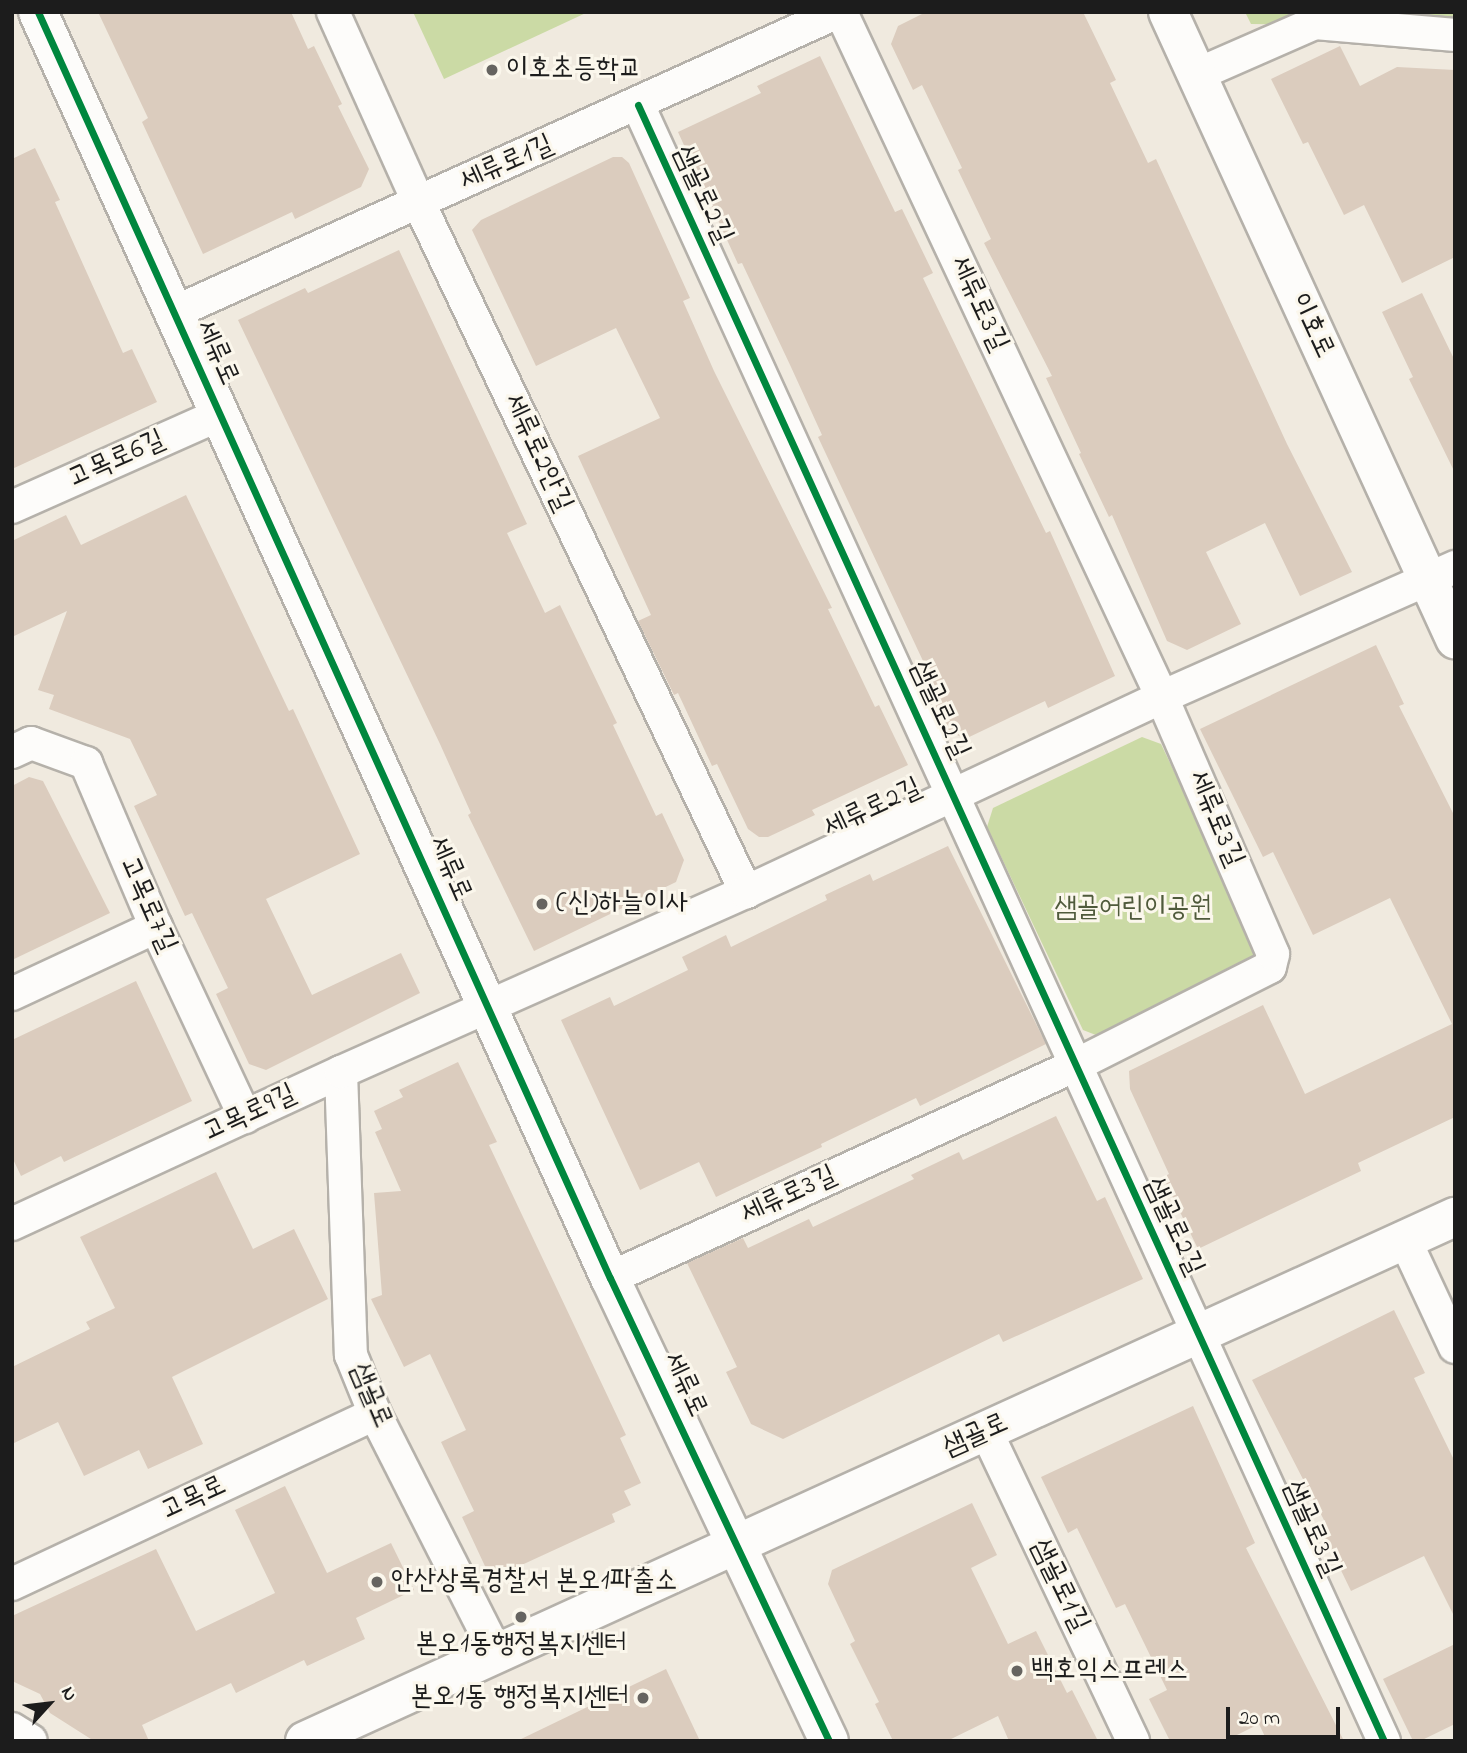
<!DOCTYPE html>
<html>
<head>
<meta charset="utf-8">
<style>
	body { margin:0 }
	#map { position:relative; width:1467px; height:1753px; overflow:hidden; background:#f0eadf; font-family:"Indie Flower","Poor Story",sans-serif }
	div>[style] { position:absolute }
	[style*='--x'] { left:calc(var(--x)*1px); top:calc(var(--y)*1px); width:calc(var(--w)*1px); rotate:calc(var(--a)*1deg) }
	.green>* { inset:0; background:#cbdaa5 }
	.building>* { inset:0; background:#dbccbe }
	.roads { filter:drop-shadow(2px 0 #b5b1aa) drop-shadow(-2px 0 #b5b1aa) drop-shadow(0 2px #b5b1aa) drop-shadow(0 -2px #b5b1aa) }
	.street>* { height:32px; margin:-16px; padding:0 16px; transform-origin:16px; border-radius:16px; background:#fdfcfa }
	.secondary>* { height:38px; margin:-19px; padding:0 19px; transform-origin:19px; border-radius:19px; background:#fdfcfa }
	.cycleway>* { height:7px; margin:-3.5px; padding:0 3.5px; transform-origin:3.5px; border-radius:3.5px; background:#00873e }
	.dots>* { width:19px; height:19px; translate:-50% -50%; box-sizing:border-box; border:4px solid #fbf7ec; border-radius:50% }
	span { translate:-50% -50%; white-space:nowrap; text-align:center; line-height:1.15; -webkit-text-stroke:6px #fbf7ec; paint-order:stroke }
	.poi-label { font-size:28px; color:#1c1c1c }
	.left { translate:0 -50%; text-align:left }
	.right { translate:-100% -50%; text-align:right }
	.street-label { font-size:28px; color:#1c1c1c }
	.park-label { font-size:28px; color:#4f5a3b }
	.frame { position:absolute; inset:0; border:14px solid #1c1c1c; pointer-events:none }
	.north { position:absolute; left:14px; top:1669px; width:70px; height:70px; -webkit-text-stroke:5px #fbf7ec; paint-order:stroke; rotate:63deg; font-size:19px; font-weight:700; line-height:28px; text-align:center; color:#1c1c1c }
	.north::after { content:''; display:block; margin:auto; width:24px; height:32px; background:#1c1c1c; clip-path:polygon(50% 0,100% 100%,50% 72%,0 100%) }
	.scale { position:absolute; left:1226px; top:1707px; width:114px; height:32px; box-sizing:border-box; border:4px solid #1c1c1c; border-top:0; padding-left:9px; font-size:21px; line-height:24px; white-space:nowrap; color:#1c1c1c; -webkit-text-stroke:5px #fbf7ec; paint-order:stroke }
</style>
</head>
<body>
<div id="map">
	<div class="green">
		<i style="clip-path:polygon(413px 12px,588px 12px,444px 79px)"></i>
		<i style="clip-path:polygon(1245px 12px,1455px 12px,1455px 27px,1251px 24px)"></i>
		<i style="clip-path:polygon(1142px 737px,1161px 744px,1258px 947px,1251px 965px,1101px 1037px,1083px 1030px,987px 827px,993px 808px)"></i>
	</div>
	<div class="building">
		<i style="clip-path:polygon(98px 12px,291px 12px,308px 49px,314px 46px,342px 104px,338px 106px,369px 169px,361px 187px,295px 219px,292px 212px,203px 254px,142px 122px,148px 118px)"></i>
		<i style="clip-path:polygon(926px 12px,1083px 12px,1116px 80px,1110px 83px,1148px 163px,1156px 159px,1287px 444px,1352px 572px,1300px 596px,1265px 523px,1206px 552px,1241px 624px,1187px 650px,1167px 641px,1112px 515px,1109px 517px,1079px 454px,1081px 453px,1046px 378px,1052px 376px,984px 243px,991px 239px,958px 170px,962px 168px,922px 85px,913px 90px,891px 44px,898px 26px)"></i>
		<i style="clip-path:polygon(1340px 46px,1360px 86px,1397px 67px,1455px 70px,1455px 257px,1402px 283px,1364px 205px,1344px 215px,1308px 142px,1303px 144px,1271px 79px)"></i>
		<i style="clip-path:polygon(820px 56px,895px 212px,902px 209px,933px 273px,923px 278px,1046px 533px,1050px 531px,1115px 676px,1048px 708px,1045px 701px,965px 739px,942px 727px,922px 684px,931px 678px,818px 437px,822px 435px,791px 367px,742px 263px,738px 264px,678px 132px,761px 93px,757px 86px)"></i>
		<i style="clip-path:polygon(35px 148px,60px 200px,55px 202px,123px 353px,132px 349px,157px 402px,12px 469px,12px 159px)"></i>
		<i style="clip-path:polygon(613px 157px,622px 157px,629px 163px,690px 298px,683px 301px,714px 371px,832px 608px,828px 609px,875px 707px,879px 705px,908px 765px,812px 810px,815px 815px,768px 837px,759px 837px,748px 829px,717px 764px,712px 766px,678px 693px,674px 695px,638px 621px,651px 615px,578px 456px,660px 418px,616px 328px,536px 366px,472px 230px,481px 220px)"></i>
		<i style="clip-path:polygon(399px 250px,527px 524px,507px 533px,545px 613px,560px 605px,617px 723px,613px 725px,656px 816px,662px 813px,684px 860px,676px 882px,534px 951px,468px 815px,471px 813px,440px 744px,238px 320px,305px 288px,308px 293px)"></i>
		<i style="clip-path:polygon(1422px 293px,1455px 361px,1455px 473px,1409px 379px,1413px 377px,1382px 312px)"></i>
		<i style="clip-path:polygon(186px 495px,289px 711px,293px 709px,360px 854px,266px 899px,312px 995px,401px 953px,420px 993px,266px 1070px,249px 1064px,216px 994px,228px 988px,192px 913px,185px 916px,134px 806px,157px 795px,130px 739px,49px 709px,54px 695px,38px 690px,67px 611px,12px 637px,12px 541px,66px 515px,81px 545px)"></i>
		<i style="clip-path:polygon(1376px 645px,1404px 704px,1399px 706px,1455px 817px,1455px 1117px,1358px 1163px,1361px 1171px,1198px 1249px,1163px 1177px,1169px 1174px,1130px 1089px,1129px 1071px,1263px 1005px,1305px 1094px,1452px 1024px,1390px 898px,1313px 935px,1273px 852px,1263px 857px,1200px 729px)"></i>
		<i style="clip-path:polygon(29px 777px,43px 781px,110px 913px,12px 960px,12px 786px)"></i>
		<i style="clip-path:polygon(948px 846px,1046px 1044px,920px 1106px,916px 1098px,821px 1144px,822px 1147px,716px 1197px,699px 1162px,640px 1190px,561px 1020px,610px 997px,614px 1006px,688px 970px,682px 957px,726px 935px,731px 947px,827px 900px,825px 895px,870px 874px,873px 881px)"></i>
		<i style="clip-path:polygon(136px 981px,192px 1101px,64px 1162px,61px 1156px,21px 1176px,12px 1157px,12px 1040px)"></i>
		<i style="clip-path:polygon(458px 1062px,497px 1142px,489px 1145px,626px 1435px,620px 1438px,641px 1483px,624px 1491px,631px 1505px,612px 1514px,615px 1522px,491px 1579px,462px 1517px,474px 1511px,441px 1442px,466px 1430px,430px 1354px,404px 1367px,371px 1299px,382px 1295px,374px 1193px,401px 1191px,375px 1132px,382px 1129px,374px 1111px,403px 1097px,399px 1090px)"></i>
		<i style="clip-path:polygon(1056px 1116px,1097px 1201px,1105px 1197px,1143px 1279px,1003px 1342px,999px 1334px,783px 1439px,751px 1424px,726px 1372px,737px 1367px,687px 1263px,743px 1238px,748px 1248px,809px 1219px,813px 1227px,914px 1179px,911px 1175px,959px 1152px,963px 1160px)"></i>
		<i style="clip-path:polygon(216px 1172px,253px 1249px,294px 1229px,328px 1299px,172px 1377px,203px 1444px,148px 1469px,139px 1450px,84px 1476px,58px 1422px,12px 1444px,12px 1367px,90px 1329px,86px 1322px,115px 1308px,80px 1237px)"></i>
		<i style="clip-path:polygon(1394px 1310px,1425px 1373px,1414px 1378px,1455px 1462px,1455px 1618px,1424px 1556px,1351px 1591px,1320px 1527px,1326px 1524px,1252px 1380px)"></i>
		<i style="clip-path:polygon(1193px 1406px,1255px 1543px,1246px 1548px,1344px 1741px,1267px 1741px,1259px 1724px,1225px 1741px,1170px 1741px,1149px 1699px,1167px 1690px,1125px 1604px,1116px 1608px,1077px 1528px,1068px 1533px,1041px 1477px)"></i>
		<i style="clip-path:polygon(285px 1486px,327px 1573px,391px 1543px,414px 1590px,356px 1618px,365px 1639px,307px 1666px,304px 1660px,236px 1693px,231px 1683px,142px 1725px,149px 1741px,94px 1741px,50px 1713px,40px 1694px,12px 1681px,12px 1616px,156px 1549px,196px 1631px,275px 1593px,235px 1510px)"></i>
		<i style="clip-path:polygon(972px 1503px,997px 1555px,971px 1568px,1008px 1644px,1036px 1631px,1067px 1693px,1072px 1690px,1098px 1741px,1009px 1741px,998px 1716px,947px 1741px,893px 1741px,875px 1704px,879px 1702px,850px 1644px,855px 1641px,828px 1584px,832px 1570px)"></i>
		<i style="clip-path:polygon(1455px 1644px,1455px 1724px,1420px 1741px,1413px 1741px,1383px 1679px)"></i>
		<i style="clip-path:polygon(666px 1669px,700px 1741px,517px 1741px)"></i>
	</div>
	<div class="roads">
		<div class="street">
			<i style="--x:333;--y:12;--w:209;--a:65.8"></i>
			<i style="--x:419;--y:203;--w:763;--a:64.61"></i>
			<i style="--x:1196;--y:75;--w:130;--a:-23.6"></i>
			<i style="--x:1315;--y:23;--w:141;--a:4.9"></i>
			<i style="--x:638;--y:105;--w:1798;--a:65.49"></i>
			<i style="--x:175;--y:312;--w:728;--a:-24.35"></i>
			<i style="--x:12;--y:507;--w:229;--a:-24"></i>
			<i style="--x:12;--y:752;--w:21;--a:-25"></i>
			<i style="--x:31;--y:743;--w:59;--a:20"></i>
			<i style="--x:86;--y:763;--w:178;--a:66.9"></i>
			<i style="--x:156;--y:927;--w:210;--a:64.9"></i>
			<i style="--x:12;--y:994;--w:159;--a:-25"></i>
			<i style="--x:341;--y:1072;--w:283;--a:88"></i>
			<i style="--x:351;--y:1355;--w:64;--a:67.9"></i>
			<i style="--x:375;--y:1414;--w:268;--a:63.1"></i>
			<i style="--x:12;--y:1224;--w:362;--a:-24.8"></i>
			<i style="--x:341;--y:1072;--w:443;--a:-24"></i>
			<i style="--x:746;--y:892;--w:459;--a:-25.1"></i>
			<i style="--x:1162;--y:697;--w:321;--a:-23.9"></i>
			<i style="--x:1405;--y:1240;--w:118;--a:65"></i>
			<i style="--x:610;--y:1278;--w:512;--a:-24.56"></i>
			<i style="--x:1076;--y:1065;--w:217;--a:-26.8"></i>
			<i style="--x:1270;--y:967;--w:13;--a:-77"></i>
			<i style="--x:1273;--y:954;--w:280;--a:-113.4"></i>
			<i style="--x:1162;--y:697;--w:756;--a:-115.11"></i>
			<i style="--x:986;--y:1431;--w:343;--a:64.6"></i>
			<i style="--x:12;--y:1584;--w:401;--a:-25.1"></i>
			<i style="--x:12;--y:1729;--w:22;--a:32"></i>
		</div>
		<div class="secondary">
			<i style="--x:38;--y:12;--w:1389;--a:65.69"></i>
			<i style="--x:610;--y:1278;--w:512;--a:64.69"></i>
			<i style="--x:1168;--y:12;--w:690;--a:65.4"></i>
			<i style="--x:305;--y:1741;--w:1264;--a:-24.5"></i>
		</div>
	</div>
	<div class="cycleway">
		<i style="--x:38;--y:12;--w:1389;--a:65.69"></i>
		<i style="--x:610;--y:1278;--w:512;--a:64.69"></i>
		<i style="--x:638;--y:105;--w:1798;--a:65.49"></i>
	</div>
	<div class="dots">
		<i style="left:492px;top:70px;background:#666460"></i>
		<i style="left:542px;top:904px;background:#666460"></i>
		<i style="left:377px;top:1582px;background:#666460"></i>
		<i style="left:521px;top:1617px;background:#666460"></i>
		<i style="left:1017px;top:1671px;background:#666460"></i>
		<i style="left:643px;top:1698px;background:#666460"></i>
	</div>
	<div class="poi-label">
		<span class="left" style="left:506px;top:70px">이호초등학교</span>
		<span class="left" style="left:556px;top:904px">(신)하늘이사</span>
		<span class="left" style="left:391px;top:1582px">안산상록경찰서 본오1파출소</span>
		<span style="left:521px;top:1645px">본오1동행정복지센터</span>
		<span class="left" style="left:1031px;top:1671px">백호익스프레스</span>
		<span class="right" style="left:629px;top:1698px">본오1동 행정복지센터</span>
	</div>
	<div class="street-label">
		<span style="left:507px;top:164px;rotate:-24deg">세류로1길</span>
		<span style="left:702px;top:195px;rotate:65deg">샘골로2길</span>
		<span style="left:978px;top:304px;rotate:65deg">세류로3길</span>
		<span style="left:1311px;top:326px;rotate:65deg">이호로</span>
		<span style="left:216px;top:353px;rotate:66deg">세류로</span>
		<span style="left:537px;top:453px;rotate:65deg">세류로2안길</span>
		<span style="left:117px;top:460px;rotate:-24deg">고목로6길</span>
		<span style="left:939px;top:710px;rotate:65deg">샘골로2길</span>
		<span style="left:873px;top:809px;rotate:-25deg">세류로2길</span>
		<span style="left:1215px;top:819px;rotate:67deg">세류로3길</span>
		<span style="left:449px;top:869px;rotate:66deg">세류로</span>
		<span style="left:147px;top:905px;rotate:66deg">고목로7길</span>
		<span style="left:250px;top:1114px;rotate:-25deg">고목로9길</span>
		<span style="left:789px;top:1196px;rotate:-25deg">세류로3길</span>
		<span style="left:1173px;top:1227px;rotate:65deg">샘골로2길</span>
		<span style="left:684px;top:1385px;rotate:65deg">세류로</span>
		<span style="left:370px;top:1396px;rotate:67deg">샘골로</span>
		<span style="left:976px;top:1436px;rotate:-24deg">샘골로</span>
		<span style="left:194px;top:1499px;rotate:-25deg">고목로</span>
		<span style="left:1311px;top:1529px;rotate:66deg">샘골로3길</span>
		<span style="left:1059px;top:1586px;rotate:64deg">샘골로1길</span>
	</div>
	<div class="park-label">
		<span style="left:1133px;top:909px">샘골어린이공원</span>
	</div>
	<div class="frame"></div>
	<div class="north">N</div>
	<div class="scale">20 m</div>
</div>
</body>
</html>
